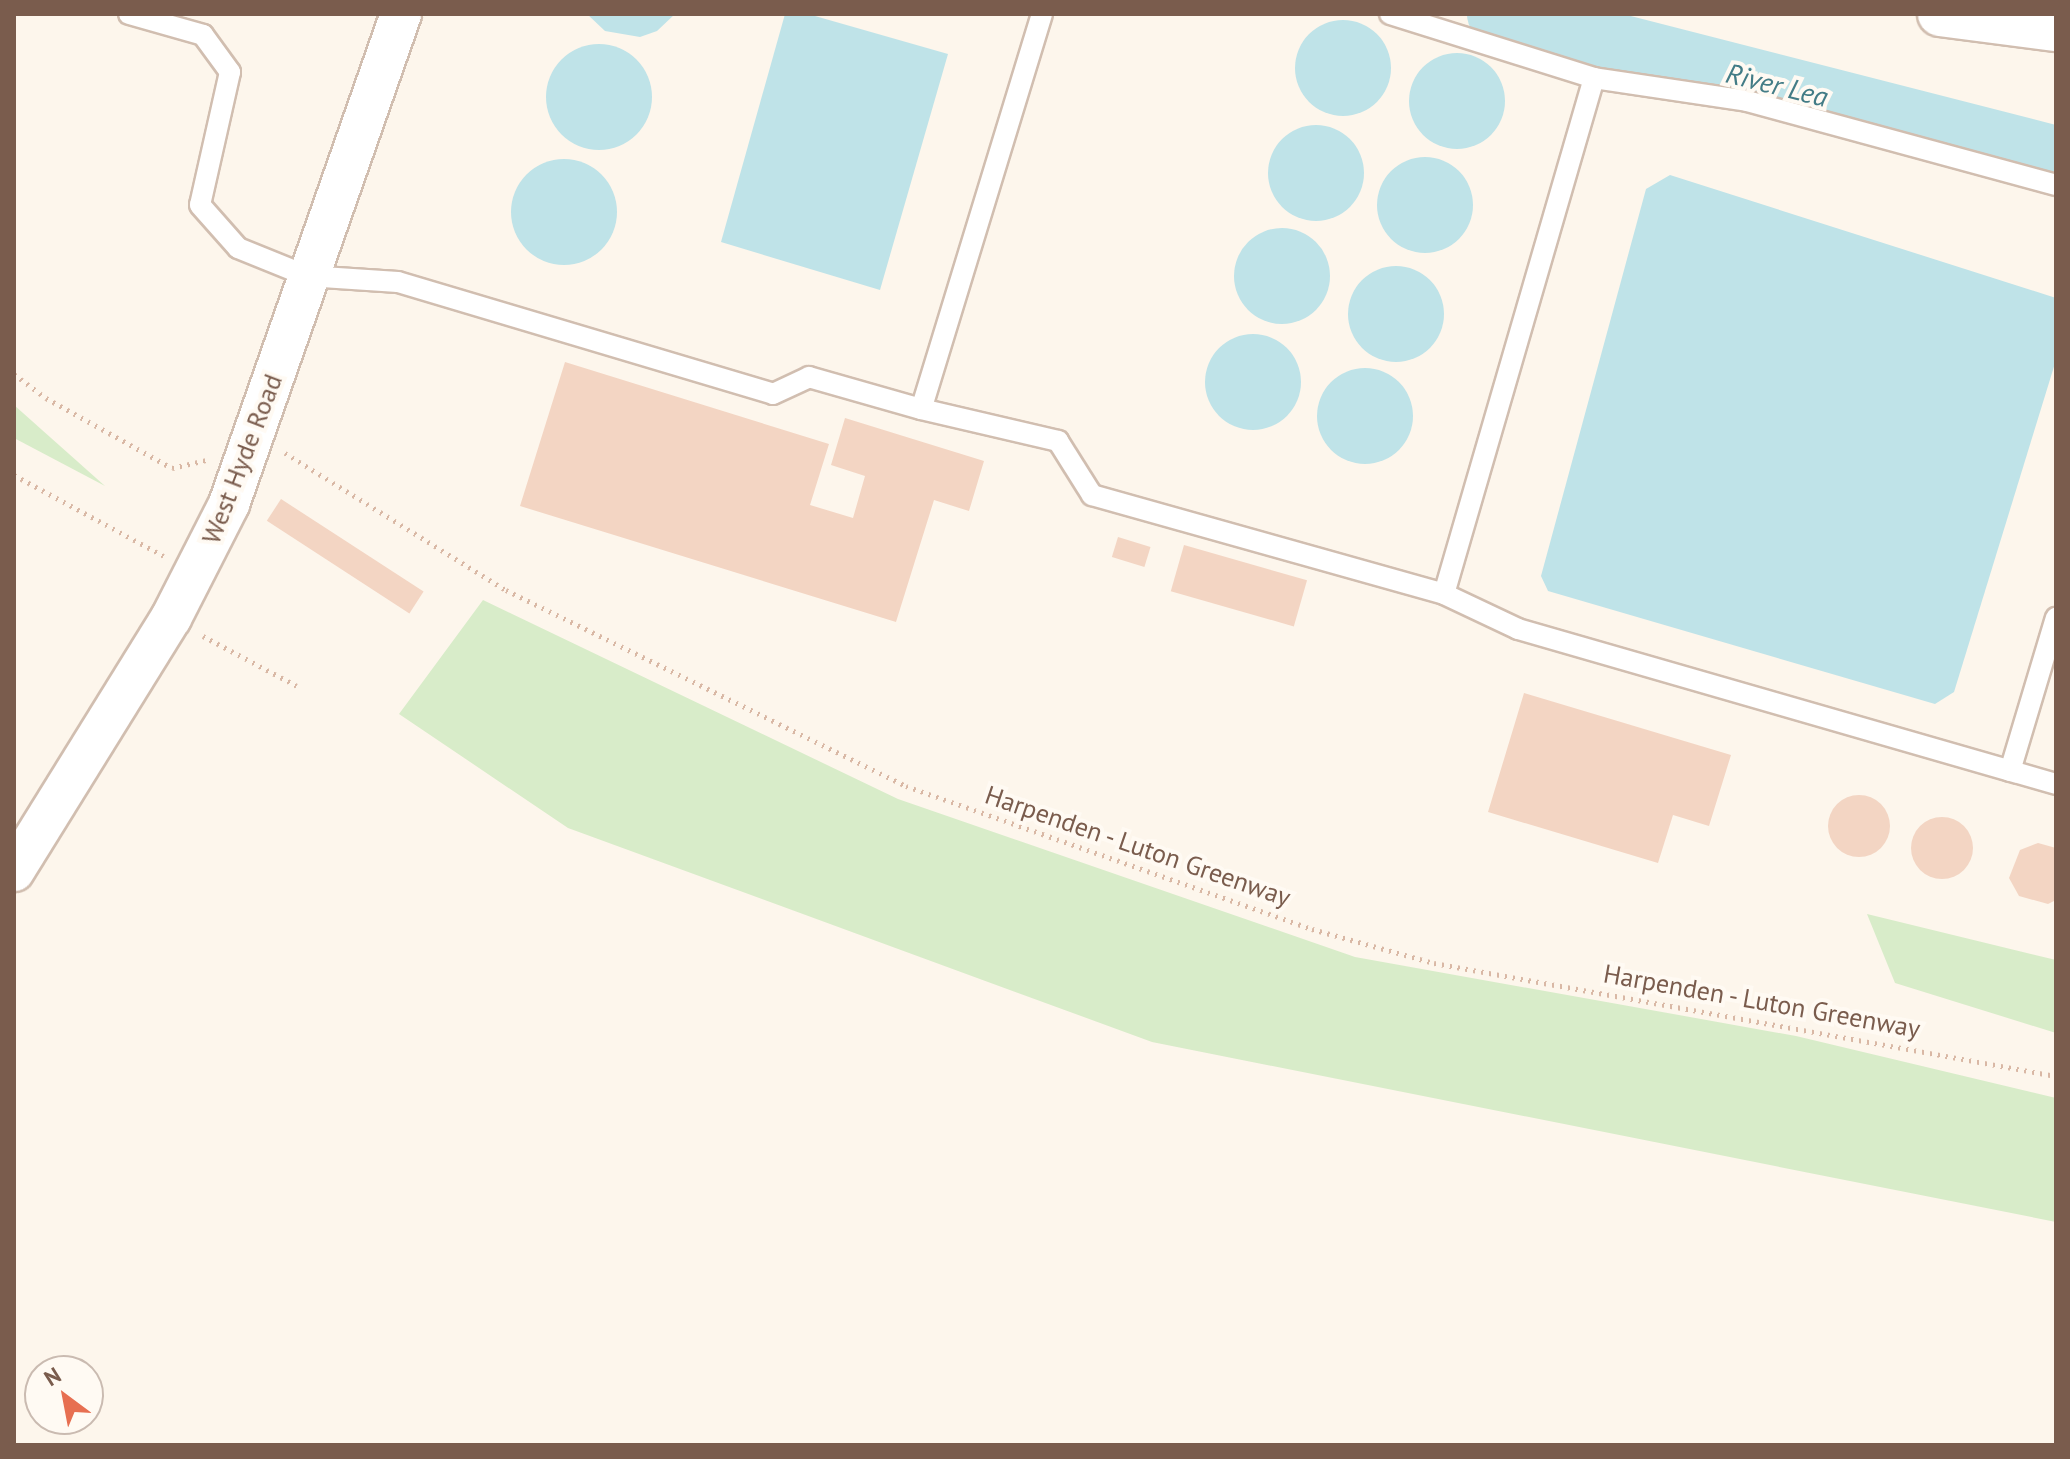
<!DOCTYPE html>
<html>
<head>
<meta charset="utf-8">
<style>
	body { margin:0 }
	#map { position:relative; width:2070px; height:1459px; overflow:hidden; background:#fdf6ec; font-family:"PT Sans",sans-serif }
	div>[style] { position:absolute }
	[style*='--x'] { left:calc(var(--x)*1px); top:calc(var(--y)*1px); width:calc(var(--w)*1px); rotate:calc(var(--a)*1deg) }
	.green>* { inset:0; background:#d8ecc9 }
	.water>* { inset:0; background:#bfe3e8 }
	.round { border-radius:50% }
	.river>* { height:62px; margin:-31px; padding:0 31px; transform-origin:31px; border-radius:31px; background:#bfe3e8 }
	.building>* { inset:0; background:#f3d5c3; transform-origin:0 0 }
	.path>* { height:5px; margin-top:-2.5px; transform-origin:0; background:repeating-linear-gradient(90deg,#d9b8a5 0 2px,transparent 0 8px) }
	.roads { filter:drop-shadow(2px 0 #d1beb0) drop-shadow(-2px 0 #d1beb0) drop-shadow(0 2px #d1beb0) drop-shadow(0 -2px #d1beb0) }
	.service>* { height:20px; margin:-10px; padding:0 10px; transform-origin:10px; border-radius:10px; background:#fff }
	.minor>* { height:40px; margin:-20px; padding:0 20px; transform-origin:20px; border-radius:20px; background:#fff }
	.secondary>* { height:44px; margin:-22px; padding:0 22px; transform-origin:22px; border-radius:22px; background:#fff }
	span { translate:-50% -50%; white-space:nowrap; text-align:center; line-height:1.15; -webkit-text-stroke:8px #fffaf3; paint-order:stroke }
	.street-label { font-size:26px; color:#7a5c4d }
	.water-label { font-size:28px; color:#437c86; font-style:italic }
	.frame { position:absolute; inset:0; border:16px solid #7a5c4d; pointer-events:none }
	.north { position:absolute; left:24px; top:1355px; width:80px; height:80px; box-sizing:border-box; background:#fffaf3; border:2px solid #cabbb1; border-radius:50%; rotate:328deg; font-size:22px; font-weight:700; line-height:32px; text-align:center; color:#7a5c4d }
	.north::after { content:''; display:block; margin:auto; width:28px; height:36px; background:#e76f51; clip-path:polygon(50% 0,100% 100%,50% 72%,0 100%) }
</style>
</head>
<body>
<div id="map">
	<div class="green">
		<i style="clip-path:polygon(14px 405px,105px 486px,14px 438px)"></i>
		<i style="clip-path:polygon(483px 600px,898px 799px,1355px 957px,1796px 1036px,2056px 1098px,2056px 1222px,1152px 1042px,568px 828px,399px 714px)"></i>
		<i style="clip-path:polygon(1867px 914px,2056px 960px,2056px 1033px,1895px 983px)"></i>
	</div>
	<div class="water">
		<i style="clip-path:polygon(587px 14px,675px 14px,657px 31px,640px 37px,605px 31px)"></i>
		<i style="clip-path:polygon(785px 14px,808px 14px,948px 54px,880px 290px,721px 242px)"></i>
		<i class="round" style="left:1295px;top:20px;width:96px;height:96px"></i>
		<i class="round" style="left:546px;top:44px;width:106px;height:106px"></i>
		<i class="round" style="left:1409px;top:53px;width:96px;height:96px"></i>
		<i class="round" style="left:1268px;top:125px;width:96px;height:96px"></i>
		<i class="round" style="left:1377px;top:157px;width:96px;height:96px"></i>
		<i class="round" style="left:511px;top:159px;width:106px;height:106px"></i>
		<i style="clip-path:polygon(1670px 175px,2056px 298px,2056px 360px,1954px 692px,1935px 704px,1548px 591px,1541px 576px,1646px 189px)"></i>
		<i class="round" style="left:1234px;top:228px;width:96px;height:96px"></i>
		<i class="round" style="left:1348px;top:266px;width:96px;height:96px"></i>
		<i class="round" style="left:1205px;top:334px;width:96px;height:96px"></i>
		<i class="round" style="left:1317px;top:368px;width:96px;height:96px"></i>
	</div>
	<div class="river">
		<i style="--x:1498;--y:14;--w:576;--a:14.37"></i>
	</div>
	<div class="building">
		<i style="clip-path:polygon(565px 362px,829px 444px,810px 505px,853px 518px,865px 476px,831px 465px,845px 418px,984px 461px,969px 511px,934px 500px,896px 622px,520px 506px)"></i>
		<i style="left:281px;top:499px;width:170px;height:26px;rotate:33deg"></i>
		<i style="left:1118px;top:537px;width:34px;height:21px;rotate:17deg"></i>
		<i style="left:1184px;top:545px;width:128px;height:48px;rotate:16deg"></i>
		<i style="clip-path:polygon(1524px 693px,1731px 755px,1709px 826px,1673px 815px,1658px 863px,1488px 812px)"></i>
		<i class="round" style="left:1828px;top:795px;width:62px;height:62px"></i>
		<i class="round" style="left:1911px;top:817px;width:62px;height:62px"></i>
		<i style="clip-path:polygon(2038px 843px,2056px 848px,2056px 900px,2048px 904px,2019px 896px,2009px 878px,2020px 850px)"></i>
	</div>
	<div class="path">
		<i style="--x:14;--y:374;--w:40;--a:37"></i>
		<i style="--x:46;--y:398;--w:144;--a:29.1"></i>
		<i style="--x:172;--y:468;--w:36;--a:-13"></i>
		<i style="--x:285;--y:453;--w:260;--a:31.8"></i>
		<i style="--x:506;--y:590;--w:445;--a:26.1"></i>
		<i style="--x:906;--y:786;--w:430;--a:19.4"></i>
		<i style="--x:1312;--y:929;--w:127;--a:15.6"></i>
		<i style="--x:1434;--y:963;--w:632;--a:10.3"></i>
		<i style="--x:14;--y:475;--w:170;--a:28.4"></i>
		<i style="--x:203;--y:636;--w:106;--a:28"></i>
	</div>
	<div class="roads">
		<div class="service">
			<i style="--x:129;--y:14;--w:77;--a:15.8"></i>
			<i style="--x:203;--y:35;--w:46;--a:53.9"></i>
			<i style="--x:230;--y:72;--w:136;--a:102.7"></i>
			<i style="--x:200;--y:205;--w:57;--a:48.5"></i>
			<i style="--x:238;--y:248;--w:74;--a:22.1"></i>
			<i style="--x:307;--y:276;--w:91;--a:3.8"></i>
			<i style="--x:398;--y:282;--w:391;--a:16.6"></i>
			<i style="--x:773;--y:394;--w:40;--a:-25"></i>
			<i style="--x:809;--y:377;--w:116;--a:15.9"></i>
			<i style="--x:1042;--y:14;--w:413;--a:107"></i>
			<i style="--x:921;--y:409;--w:141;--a:13.1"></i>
			<i style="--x:1058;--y:441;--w:64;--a:57.8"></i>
			<i style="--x:1092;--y:495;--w:366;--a:15.7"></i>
			<i style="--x:1390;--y:14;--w:214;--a:17.4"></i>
			<i style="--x:1594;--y:78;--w:537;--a:106.21"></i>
			<i style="--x:1444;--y:594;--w:82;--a:25.3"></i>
			<i style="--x:1518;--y:629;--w:560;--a:16.07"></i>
			<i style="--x:1594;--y:78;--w:155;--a:8.5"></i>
			<i style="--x:1747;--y:101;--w:320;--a:15.2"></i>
			<i style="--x:2010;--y:771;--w:160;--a:-73.3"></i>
		</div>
		<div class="minor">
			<i style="--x:14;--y:871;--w:298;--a:-58.2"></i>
			<i style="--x:171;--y:618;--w:128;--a:-63"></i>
			<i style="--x:229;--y:504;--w:519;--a:-70.66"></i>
		</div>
		<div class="secondary">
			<i style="--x:1940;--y:14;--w:117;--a:7.4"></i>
		</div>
	</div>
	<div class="street-label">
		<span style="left:242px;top:459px;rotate:-69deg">West Hyde Road</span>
		<span style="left:1138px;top:846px;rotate:19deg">Harpenden - Luton Greenway</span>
		<span style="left:1762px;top:1001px;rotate:10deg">Harpenden - Luton Greenway</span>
	</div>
	<div class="water-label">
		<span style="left:1777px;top:85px;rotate:14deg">River Lea</span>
	</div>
	<div class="frame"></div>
	<div class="north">N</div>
</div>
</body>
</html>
